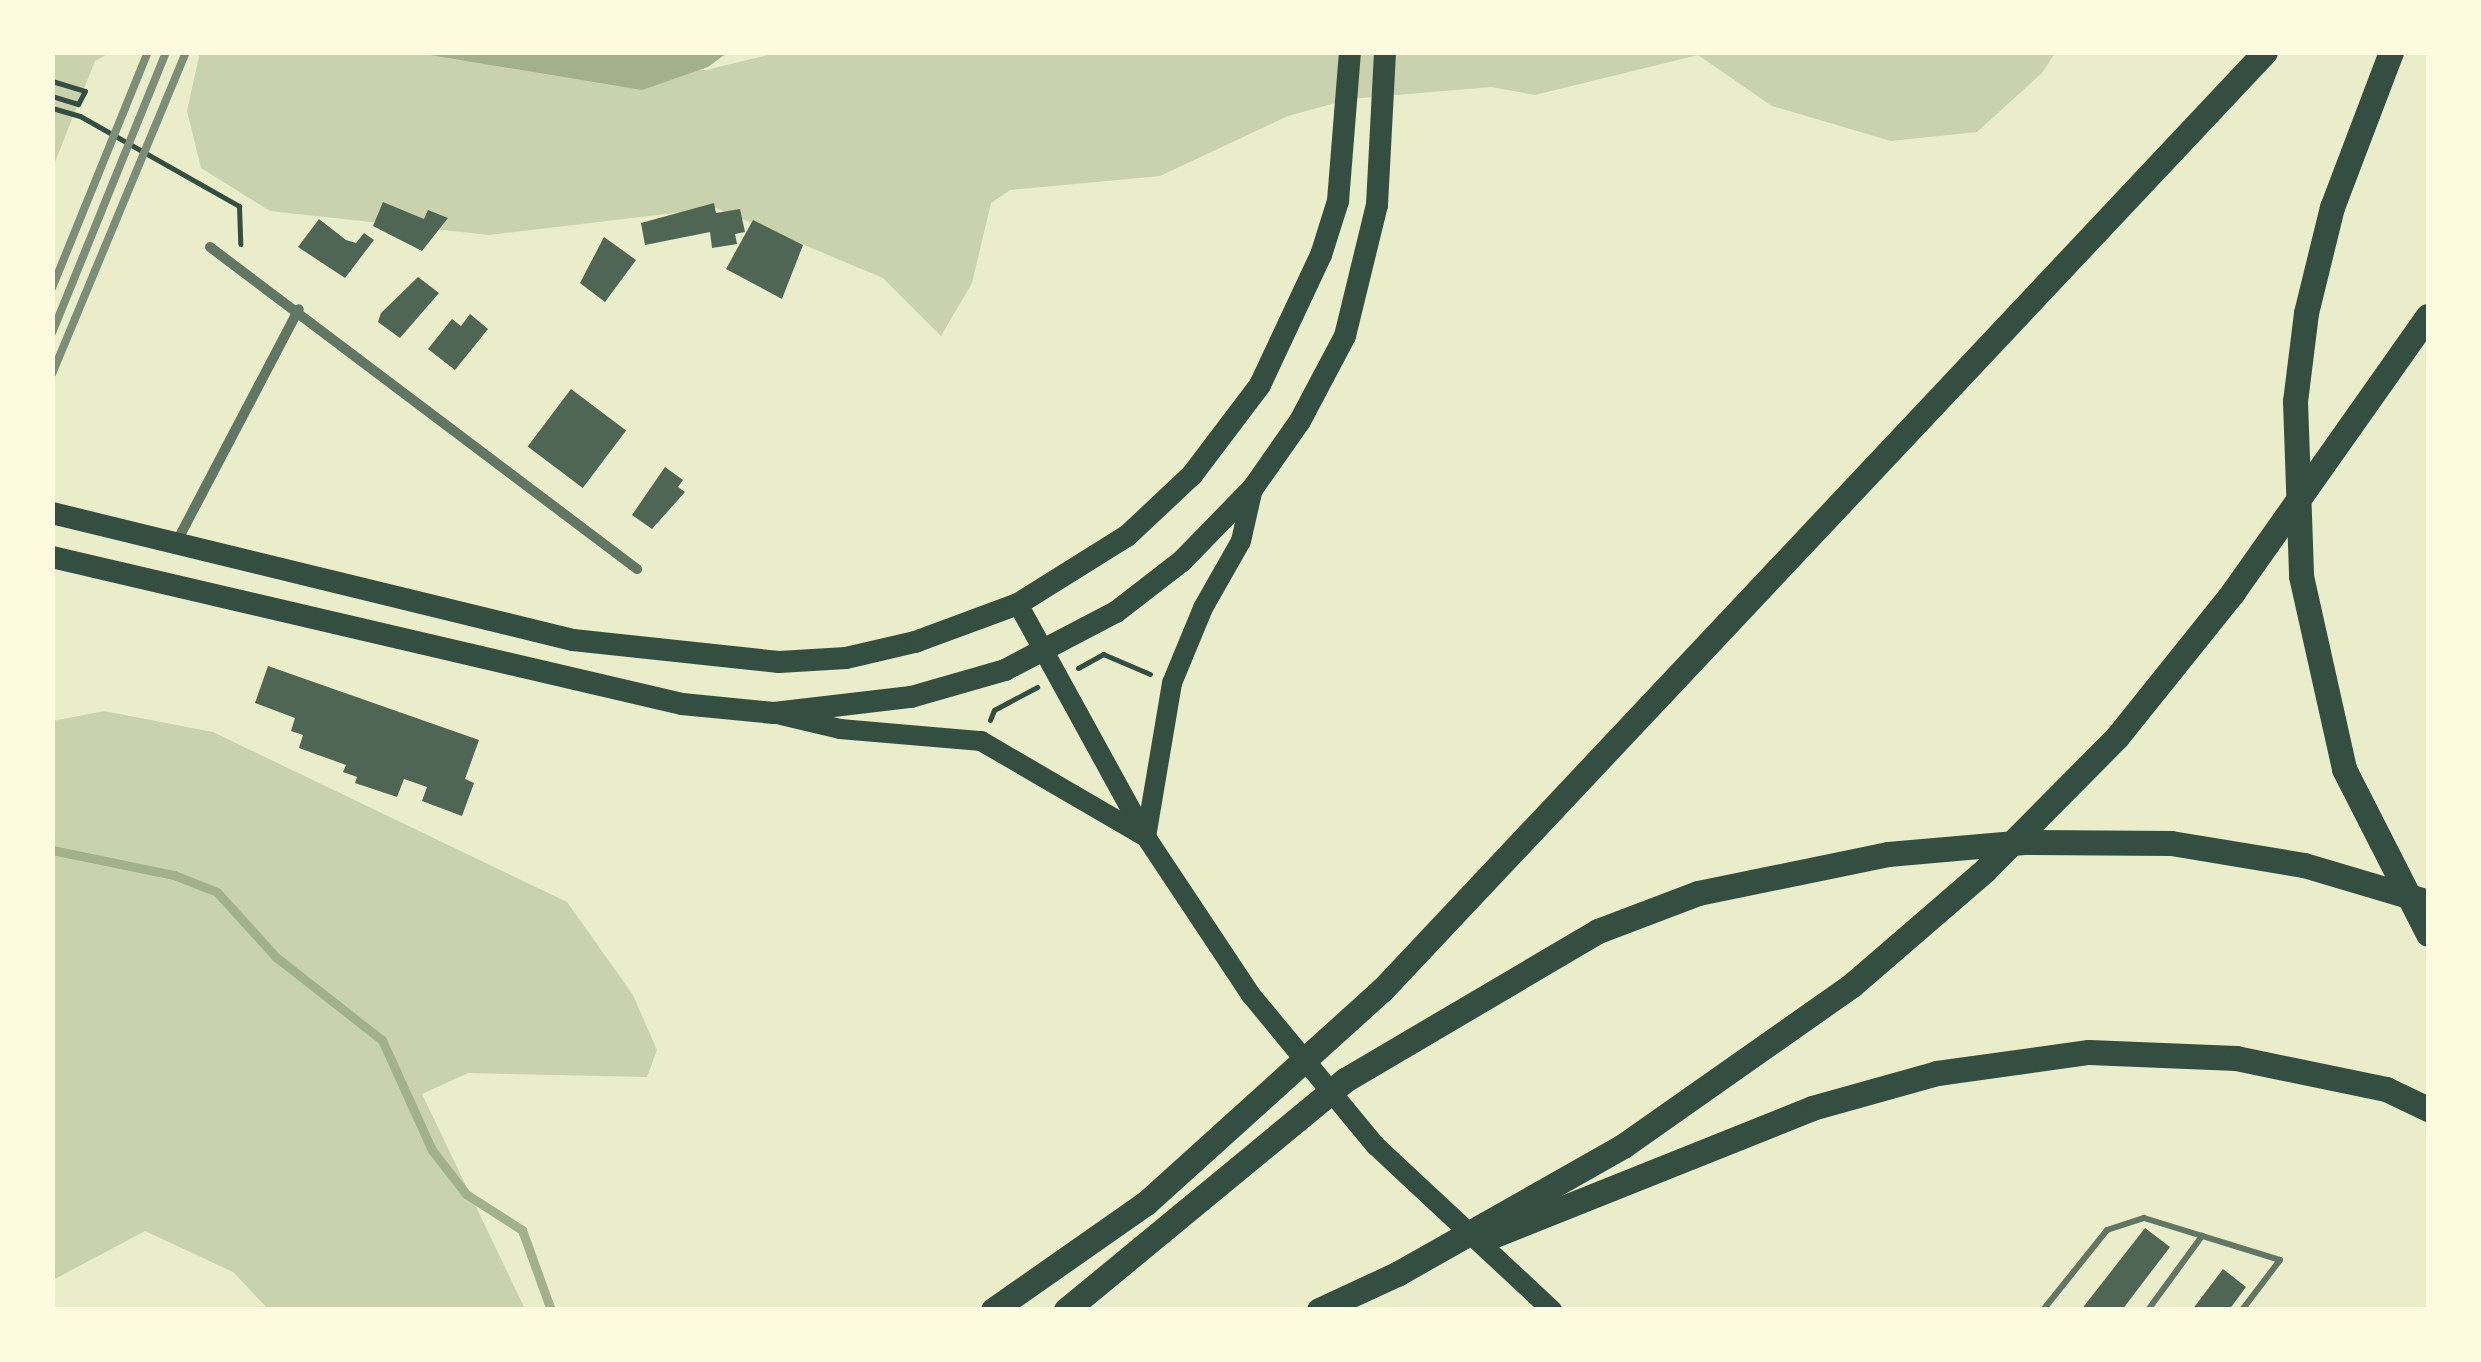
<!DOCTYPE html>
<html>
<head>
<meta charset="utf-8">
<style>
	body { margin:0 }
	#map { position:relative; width:2481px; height:1362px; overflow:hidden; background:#e9edc9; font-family:"IBM Plex Sans",sans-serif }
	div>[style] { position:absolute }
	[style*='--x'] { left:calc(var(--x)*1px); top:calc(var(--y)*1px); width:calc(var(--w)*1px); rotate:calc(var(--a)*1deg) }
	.green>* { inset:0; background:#cad2ad }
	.water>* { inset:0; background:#a3b18a }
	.stream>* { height:9px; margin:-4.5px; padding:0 4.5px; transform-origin:4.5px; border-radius:4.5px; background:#a3b18a }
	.building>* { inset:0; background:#4f6655; transform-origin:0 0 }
	.path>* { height:5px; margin:-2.5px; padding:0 2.5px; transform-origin:2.5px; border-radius:2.5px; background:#344e41 }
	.service>* { height:6px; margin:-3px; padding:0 3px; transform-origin:3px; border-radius:3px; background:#617663 }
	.minor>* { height:10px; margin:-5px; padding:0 5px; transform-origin:5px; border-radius:5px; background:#617663 }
	.secondary>* { height:20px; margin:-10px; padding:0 10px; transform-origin:10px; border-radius:10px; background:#344e41 }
	.primary>* { height:22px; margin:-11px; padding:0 11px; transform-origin:11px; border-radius:11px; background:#344e41 }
	.motorway>* { height:25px; margin:-12.5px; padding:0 12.5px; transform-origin:12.5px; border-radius:12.5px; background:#344e41 }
	.rail>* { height:8px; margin:-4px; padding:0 4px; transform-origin:4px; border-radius:4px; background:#7c8e77 }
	span { translate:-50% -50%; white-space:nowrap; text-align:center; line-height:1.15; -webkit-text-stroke:9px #fefae0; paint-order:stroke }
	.frame { position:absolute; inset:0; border:55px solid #fefae0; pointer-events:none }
</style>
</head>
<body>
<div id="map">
	<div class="green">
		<i style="clip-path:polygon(200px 52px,475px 52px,547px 69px,706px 70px,780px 52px,2055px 53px,2042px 73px,1977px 132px,1891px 141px,1772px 106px,1698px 55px,1535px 95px,1491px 87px,1350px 99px,1288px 116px,1160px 176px,1010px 190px,991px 203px,972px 283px,941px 336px,883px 278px,716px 208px,489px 235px,270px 211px,201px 168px,187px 111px)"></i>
		<i style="clip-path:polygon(53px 53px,109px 53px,95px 61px,53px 167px)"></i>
		<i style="clip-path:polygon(104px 711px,213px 732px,567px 902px,633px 995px,657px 1050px,647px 1077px,468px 1073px,422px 1094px,525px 1309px,268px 1309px,233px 1272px,145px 1231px,53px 1280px,53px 721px)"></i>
	</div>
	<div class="water">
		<i style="clip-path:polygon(418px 53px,727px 53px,708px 67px,642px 90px)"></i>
	</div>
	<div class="stream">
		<i style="--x:52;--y:850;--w:125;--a:11.6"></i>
		<i style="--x:174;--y:875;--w:46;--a:21.6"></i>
		<i style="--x:217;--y:892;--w:88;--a:47.8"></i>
		<i style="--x:276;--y:957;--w:135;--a:38.1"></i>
		<i style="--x:382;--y:1040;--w:121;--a:65.6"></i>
		<i style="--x:432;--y:1150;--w:56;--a:52.3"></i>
		<i style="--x:466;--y:1194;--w:67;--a:32.7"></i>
		<i style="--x:522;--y:1230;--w:85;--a:70.1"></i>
	</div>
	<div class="building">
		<i style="clip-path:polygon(383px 202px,424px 219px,428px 210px,448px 218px,422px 251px,373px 226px)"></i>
		<i style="clip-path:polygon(714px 203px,716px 213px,740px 209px,745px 232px,735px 234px,737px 244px,712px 248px,710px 232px,645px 245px,641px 223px)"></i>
		<i style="clip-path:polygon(319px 219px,346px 240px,356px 243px,364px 233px,374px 240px,345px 278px,298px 247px)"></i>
		<i style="clip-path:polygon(753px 220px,803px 245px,782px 299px,726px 269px)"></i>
		<i style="clip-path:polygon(604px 237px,636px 260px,605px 302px,580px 283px)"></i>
		<i style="clip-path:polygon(418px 277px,439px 293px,400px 338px,378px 322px,381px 313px)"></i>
		<i style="clip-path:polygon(470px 314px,488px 329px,455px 370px,428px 349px,452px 319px,461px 326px)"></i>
		<i style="left:571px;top:389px;width:69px;height:72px;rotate:37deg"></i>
		<i style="clip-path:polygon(665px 467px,683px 480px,678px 487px,685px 492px,652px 529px,632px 515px)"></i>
		<i style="clip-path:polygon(268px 666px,479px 740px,465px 779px,474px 783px,462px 816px,422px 801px,427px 787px,404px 779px,397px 797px,355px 783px,357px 777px,343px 772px,346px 765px,299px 748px,303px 735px,291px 731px,295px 718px,255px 703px)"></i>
		<i style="clip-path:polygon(2145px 1228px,2170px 1247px,2122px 1310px,2081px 1310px)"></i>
		<i style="clip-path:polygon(2223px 1269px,2246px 1287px,2229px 1310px,2192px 1310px)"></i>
	</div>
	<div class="path">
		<i style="--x:52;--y:81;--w:34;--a:17"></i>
		<i style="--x:85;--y:91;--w:15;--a:118"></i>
		<i style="--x:78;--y:104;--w:27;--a:-163"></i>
		<i style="--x:52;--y:108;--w:29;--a:16"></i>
		<i style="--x:80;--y:116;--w:183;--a:29.5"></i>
		<i style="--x:239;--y:206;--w:38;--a:88"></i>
		<i style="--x:1078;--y:668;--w:29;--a:-29"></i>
		<i style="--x:1103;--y:654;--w:51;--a:23.1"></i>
		<i style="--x:990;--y:720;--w:11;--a:-68"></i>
		<i style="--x:994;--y:710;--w:49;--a:-28.1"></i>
	</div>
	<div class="service">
		<i style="--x:2043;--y:1310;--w:102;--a:-51.3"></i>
		<i style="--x:2107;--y:1230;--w:39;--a:-18"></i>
		<i style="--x:2144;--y:1218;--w:142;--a:17.2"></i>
		<i style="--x:2280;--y:1260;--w:63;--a:127.2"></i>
		<i style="--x:2148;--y:1310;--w:92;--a:-53.9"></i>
	</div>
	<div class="minor">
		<i style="--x:210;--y:247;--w:535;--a:37.02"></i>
		<i style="--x:176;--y:543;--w:264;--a:-62.3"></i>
	</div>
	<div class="secondary">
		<i style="--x:1018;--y:604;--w:266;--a:61.2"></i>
		<i style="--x:1146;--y:837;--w:190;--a:56.4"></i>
		<i style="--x:1251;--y:995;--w:196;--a:50.4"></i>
		<i style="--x:1376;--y:1146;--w:241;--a:43"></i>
		<i style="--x:781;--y:715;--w:61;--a:13.3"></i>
		<i style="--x:840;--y:729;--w:142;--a:4.9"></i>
		<i style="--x:981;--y:741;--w:189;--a:30.2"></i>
		<i style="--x:1146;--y:837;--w:156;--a:-80.4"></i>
		<i style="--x:1172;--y:683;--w:81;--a:-67.5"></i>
		<i style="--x:1203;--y:608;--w:77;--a:-60.4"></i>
		<i style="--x:1241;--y:541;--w:54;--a:-77.2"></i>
	</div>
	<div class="primary">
		<i style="--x:52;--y:513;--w:536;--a:13.7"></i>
		<i style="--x:573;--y:640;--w:207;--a:6.1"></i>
		<i style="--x:779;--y:662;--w:67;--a:-3.4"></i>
		<i style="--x:846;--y:658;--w:71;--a:-13.1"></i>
		<i style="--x:915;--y:642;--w:110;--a:-20.3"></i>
		<i style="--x:1018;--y:604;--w:128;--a:-32"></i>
		<i style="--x:1127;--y:536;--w:89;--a:-43.2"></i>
		<i style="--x:1192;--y:475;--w:113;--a:-52.9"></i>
		<i style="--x:1260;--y:385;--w:144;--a:-64.9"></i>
		<i style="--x:1321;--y:255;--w:57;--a:-72.5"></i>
		<i style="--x:1338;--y:201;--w:149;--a:-85.4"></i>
		<i style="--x:52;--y:557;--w:647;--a:13.13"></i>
		<i style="--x:682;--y:704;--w:92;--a:5.6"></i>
		<i style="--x:774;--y:713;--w:138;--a:-6.7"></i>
		<i style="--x:911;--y:697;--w:98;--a:-16"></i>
		<i style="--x:1005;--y:670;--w:125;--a:-27.6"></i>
		<i style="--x:1116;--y:612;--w:83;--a:-37.7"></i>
		<i style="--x:1182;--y:561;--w:102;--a:-45.8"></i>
		<i style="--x:1253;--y:488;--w:82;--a:-55"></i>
		<i style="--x:1300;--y:421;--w:96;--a:-62.1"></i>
		<i style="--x:1345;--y:336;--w:135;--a:-76.3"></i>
		<i style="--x:1377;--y:205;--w:153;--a:-87"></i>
	</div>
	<div class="motorway">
		<i style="--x:2391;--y:52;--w:166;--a:110.8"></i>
		<i style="--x:2332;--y:207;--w:109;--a:103.8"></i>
		<i style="--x:2306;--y:313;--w:89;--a:97.1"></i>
		<i style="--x:2295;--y:401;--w:175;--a:88"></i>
		<i style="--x:2301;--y:576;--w:198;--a:77.4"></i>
		<i style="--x:2344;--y:769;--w:185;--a:63"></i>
		<i style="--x:1490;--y:1237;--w:347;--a:-21.8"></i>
		<i style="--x:1812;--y:1108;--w:130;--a:-15.6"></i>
		<i style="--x:1937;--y:1073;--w:153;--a:-7.9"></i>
		<i style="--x:2089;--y:1052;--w:147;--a:2.3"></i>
		<i style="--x:2236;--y:1058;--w:153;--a:11.7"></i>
		<i style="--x:2386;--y:1089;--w:47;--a:25.5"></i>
		<i style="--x:993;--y:1310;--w:187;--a:-35"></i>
		<i style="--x:1146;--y:1203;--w:318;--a:-42.1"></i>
		<i style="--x:1382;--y:990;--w:1288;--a:-46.73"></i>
		<i style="--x:1066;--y:1310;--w:362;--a:-39.5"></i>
		<i style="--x:1345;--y:1080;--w:294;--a:-30.5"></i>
		<i style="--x:1598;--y:931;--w:107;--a:-20.8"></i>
		<i style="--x:1698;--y:893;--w:194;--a:-11.6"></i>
		<i style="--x:1888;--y:854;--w:139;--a:-5"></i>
		<i style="--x:2026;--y:842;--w:145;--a:0.4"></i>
		<i style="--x:2171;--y:843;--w:135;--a:9.4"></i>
		<i style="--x:2304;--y:865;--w:129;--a:16.6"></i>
		<i style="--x:1319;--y:1310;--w:86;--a:-24.8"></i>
		<i style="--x:1397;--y:1274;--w:260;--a:-29.5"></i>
		<i style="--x:1623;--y:1146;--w:280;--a:-35.1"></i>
		<i style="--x:1852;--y:985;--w:176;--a:-40.8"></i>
		<i style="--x:1985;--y:870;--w:187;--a:-45.2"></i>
		<i style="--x:2117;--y:737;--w:186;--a:-51.3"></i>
		<i style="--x:2233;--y:592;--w:338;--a:-54.8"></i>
	</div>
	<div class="rail">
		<i style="--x:52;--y:288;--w:255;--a:-67.9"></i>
		<i style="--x:52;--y:333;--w:303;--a:-67.9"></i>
		<i style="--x:52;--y:374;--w:349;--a:-67.4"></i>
	</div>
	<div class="frame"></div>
</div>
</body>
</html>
